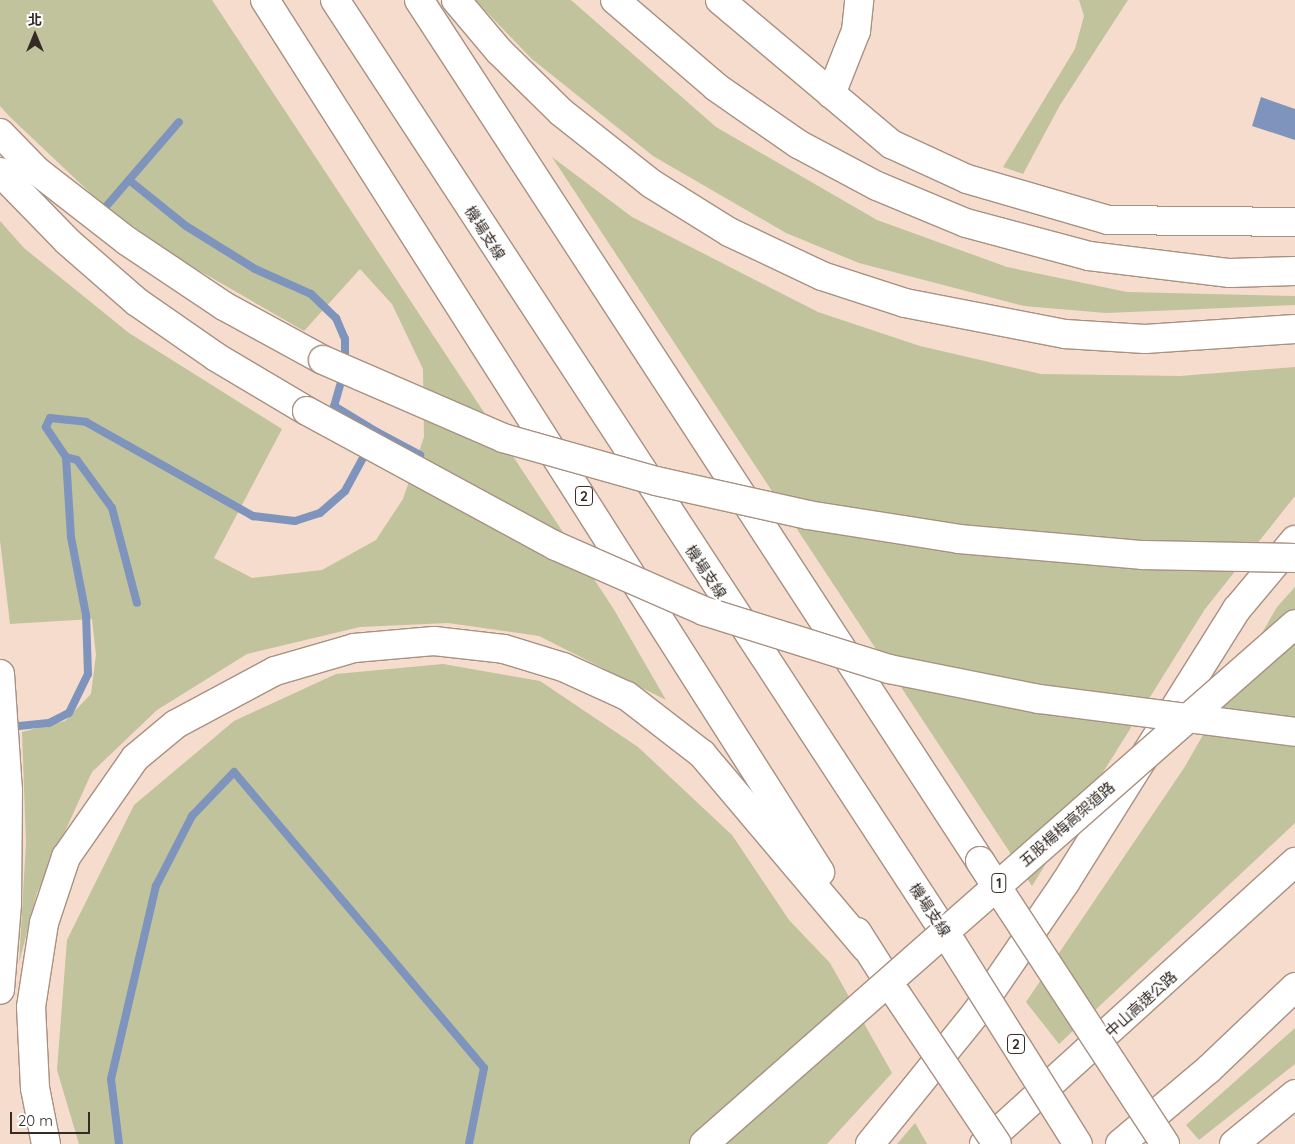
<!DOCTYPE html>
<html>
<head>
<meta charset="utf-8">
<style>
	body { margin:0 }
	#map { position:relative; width:1295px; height:1144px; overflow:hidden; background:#f5dccc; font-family:Quicksand,"Noto Sans TC",sans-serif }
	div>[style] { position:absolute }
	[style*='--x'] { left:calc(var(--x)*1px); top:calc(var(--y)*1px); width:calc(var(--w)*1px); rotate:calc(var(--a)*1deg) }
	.green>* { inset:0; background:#c0c39b }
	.water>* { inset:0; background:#7e94bd }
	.stream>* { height:8px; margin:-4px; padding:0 4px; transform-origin:4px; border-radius:4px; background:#7e94bd }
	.roads { filter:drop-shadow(1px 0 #a89182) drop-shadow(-1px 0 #a89182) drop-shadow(0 1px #a89182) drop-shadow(0 -1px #a89182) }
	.minor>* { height:28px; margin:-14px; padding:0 14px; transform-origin:14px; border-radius:14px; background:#fff }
	.highway>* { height:28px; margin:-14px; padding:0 14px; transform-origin:14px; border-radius:14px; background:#fff }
	.bridges { filter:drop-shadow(1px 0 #a89182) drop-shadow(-1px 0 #a89182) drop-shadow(0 1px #a89182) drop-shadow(0 -1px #a89182) }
	.highway-bridge>* { height:28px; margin:-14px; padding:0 14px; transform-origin:14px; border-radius:14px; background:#fff }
	span { translate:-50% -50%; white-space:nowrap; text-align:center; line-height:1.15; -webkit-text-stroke:4.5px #fff; paint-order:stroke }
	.shield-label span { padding:1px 4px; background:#fff; border:1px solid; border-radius:4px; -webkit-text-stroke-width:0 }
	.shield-label { font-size:14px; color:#342b25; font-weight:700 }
	.street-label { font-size:15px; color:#342b25 }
	.north { position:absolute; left:10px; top:10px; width:50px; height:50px; -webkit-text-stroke:4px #fff; paint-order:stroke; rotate:0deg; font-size:14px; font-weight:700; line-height:20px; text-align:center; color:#342b25 }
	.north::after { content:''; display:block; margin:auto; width:18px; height:22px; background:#342b25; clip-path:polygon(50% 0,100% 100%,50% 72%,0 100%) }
	.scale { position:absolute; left:10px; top:1112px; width:80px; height:22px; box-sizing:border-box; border:2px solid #342b25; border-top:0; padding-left:6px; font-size:15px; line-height:18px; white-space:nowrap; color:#342b25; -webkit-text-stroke:4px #fff; paint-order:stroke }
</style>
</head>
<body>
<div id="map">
	<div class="green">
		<i style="clip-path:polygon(0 0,212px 0,613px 608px,666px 700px,539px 636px,448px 623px,360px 627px,247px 654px,157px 710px,92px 772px,37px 893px,19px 963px,26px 843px,22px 732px,65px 721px,91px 694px,96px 655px,92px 619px,10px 624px,0 540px,0 221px,24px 248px,129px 333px,282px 429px,214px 558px,252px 578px,322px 570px,376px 540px,403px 499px,424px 437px,423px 369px,392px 304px,360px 269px,304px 331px,179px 259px,102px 204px,10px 117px,0 106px)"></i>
		<i style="clip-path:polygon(475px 0,571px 0,716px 127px,877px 220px,1007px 267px,1127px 292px,1295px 296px,1295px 305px,1106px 313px,1024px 306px,859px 263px,786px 233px,653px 156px,532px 59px)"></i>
		<i style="clip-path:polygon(1079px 0,1128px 0,1060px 105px,1023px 174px,1003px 167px,1075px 49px,1084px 16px)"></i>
		<i style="clip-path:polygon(552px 157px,632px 217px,818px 312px,920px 346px,1041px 374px,1180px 376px,1295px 367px,1295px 496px,1205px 609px,1032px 886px)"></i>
		<i style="clip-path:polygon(1295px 587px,1295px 823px,1059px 1044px,1026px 1002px,1184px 768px,1277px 607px)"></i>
		<i style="clip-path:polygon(443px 664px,540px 681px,638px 747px,732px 835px,789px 920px,830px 963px,892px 1073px,827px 1144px,79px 1144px,57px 1070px,67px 940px,134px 805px,234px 721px,336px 674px)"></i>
		<i style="clip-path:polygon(1295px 1028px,1295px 1064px,1199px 1140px,1186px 1125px)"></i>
		<i style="clip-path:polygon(915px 1123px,927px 1144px,897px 1144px)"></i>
	</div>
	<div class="water">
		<i style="clip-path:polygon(1261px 97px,1295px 109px,1295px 140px,1252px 126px)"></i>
	</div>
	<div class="stream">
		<i style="--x:129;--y:180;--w:73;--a:38.9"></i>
		<i style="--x:186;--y:226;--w:81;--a:31.9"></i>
		<i style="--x:255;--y:269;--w:61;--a:24.1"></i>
		<i style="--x:311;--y:294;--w:35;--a:44"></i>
		<i style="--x:336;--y:318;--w:23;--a:67"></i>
		<i style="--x:345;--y:339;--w:25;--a:90"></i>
		<i style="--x:103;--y:210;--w:116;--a:-49.2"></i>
		<i style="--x:343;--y:375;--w:32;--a:106"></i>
		<i style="--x:334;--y:406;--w:50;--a:31.2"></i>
		<i style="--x:66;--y:457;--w:36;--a:-124"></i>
		<i style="--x:46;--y:427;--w:10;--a:-66"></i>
		<i style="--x:50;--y:418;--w:36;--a:6"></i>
		<i style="--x:86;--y:422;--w:192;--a:29.4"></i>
		<i style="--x:253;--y:516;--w:42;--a:6.8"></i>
		<i style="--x:295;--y:521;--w:26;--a:-18"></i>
		<i style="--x:320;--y:513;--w:33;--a:-41"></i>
		<i style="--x:345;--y:491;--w:67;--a:-61.5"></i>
		<i style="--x:377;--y:432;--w:49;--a:28.1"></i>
		<i style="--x:19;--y:726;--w:30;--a:-6"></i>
		<i style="--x:49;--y:723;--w:22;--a:-27"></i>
		<i style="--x:69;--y:713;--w:43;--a:-64"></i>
		<i style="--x:88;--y:674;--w:59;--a:-91.9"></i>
		<i style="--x:86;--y:615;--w:79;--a:-100.9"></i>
		<i style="--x:71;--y:537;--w:80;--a:-93.6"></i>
		<i style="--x:66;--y:457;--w:11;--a:15"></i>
		<i style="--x:77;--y:460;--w:59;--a:53.9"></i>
		<i style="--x:112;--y:508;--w:98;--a:75.3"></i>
		<i style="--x:119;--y:1144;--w:65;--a:-97"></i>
		<i style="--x:111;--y:1079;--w:198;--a:-76.9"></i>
		<i style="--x:156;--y:886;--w:79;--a:-62.8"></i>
		<i style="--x:192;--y:816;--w:61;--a:-46.3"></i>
		<i style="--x:234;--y:772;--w:387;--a:49.8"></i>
		<i style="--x:484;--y:1068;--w:77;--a:101.2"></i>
	</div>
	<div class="roads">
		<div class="minor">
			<i style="--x:720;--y:0;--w:224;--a:40.1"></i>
			<i style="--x:891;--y:144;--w:84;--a:24.7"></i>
			<i style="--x:967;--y:179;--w:147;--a:16.2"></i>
			<i style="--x:1108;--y:220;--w:187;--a:0.6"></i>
			<i style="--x:831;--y:94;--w:68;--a:-68.4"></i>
			<i style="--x:856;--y:31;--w:31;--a:-84"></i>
		</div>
		<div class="highway">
			<i style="--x:265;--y:0;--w:1034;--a:57.52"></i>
			<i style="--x:335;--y:0;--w:1129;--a:56.82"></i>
			<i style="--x:419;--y:0;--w:1028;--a:56.91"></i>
			<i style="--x:456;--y:0;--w:67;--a:49.9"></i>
			<i style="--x:499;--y:51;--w:87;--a:44.5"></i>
			<i style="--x:561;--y:112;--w:116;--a:38.4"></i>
			<i style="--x:652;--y:184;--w:91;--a:31.9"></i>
			<i style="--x:729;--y:232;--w:103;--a:25.3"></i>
			<i style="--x:822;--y:276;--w:87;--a:18"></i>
			<i style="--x:905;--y:303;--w:163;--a:11"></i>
			<i style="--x:1065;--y:334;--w:80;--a:3.6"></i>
			<i style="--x:1145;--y:339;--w:150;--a:-3.8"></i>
			<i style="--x:615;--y:0;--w:133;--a:40.7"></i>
			<i style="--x:716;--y:87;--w:100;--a:34.8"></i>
			<i style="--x:798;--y:144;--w:89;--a:28"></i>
			<i style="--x:877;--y:186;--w:96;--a:22.6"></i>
			<i style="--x:966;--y:223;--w:127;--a:15"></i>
			<i style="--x:1089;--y:256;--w:142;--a:6.9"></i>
			<i style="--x:1230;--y:273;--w:65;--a:-1.8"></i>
			<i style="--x:0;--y:133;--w:53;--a:45.8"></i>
			<i style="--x:37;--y:171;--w:114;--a:37.9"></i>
			<i style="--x:127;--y:241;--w:117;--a:33.8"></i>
			<i style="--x:224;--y:306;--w:113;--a:28.6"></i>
			<i style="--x:0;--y:172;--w:96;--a:45.8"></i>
			<i style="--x:67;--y:241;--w:93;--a:41.1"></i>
			<i style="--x:137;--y:302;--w:96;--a:34.8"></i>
			<i style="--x:216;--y:357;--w:106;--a:30.7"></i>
			<i style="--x:0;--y:674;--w:116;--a:86.1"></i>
			<i style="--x:8;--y:790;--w:114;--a:90.5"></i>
			<i style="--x:7;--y:904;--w:86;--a:94.7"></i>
			<i style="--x:857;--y:932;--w:75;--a:57.6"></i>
			<i style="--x:46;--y:1144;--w:57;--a:-101.1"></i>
			<i style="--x:35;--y:1088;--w:81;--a:-92.8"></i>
			<i style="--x:31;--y:1007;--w:85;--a:-81.2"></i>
			<i style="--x:44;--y:923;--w:70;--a:-71.6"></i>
			<i style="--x:66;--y:857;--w:121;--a:-55.1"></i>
			<i style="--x:135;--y:758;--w:53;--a:-39.7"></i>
			<i style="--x:176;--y:724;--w:112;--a:-28.2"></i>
			<i style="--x:275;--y:671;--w:82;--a:-16.2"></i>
			<i style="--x:354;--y:648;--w:80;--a:-5"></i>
			<i style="--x:434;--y:641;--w:70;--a:6.5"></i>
			<i style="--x:504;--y:649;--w:62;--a:17"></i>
			<i style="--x:563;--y:667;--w:70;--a:24.4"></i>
			<i style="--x:627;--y:696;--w:95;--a:37.7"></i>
			<i style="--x:702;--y:754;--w:253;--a:49.8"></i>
			<i style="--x:870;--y:1144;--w:169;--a:-51"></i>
			<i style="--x:976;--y:1013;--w:158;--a:-55.6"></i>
			<i style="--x:1065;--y:883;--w:324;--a:-57.9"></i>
			<i style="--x:1237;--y:609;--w:90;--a:-50"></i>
			<i style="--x:984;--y:1144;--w:420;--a:-42.2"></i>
			<i style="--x:1120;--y:1144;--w:116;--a:-40.1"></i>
			<i style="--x:1209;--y:1069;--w:119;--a:-43.6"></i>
			<i style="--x:1234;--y:1144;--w:79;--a:-39.3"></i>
		</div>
	</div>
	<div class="bridges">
		<div class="highway-bridge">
			<i style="--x:323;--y:360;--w:196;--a:23.4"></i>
			<i style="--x:503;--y:438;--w:159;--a:15.7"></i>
			<i style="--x:656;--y:481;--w:156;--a:12.6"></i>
			<i style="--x:808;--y:515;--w:153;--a:9"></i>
			<i style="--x:959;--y:539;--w:185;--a:5"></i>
			<i style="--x:1143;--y:555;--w:152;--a:1.1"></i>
			<i style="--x:307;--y:411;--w:283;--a:28.5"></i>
			<i style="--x:556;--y:546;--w:162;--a:23.7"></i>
			<i style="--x:704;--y:611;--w:194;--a:17.4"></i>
			<i style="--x:889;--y:669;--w:153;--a:11.3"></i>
			<i style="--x:1039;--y:699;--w:258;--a:7.3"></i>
			<i style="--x:980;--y:861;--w:338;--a:56.8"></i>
			<i style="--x:953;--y:945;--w:235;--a:57.9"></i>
			<i style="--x:897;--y:995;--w:179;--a:56.1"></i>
			<i style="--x:704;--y:1144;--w:787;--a:-41.34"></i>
		</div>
	</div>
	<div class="shield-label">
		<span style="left:584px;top:496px">2</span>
		<span style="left:999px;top:883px">1</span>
		<span style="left:1016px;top:1044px">2</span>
	</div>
	<div class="street-label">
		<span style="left:485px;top:233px;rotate:57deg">機場支線</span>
		<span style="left:706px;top:572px;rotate:56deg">機場支線</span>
		<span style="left:1067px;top:824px;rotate:-41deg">五股楊梅高架道路</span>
		<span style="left:930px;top:910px;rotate:56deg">機場支線</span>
		<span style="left:1141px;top:1004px;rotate:-42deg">中山高速公路</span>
	</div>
	<div class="north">北</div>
	<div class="scale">20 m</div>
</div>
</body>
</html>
